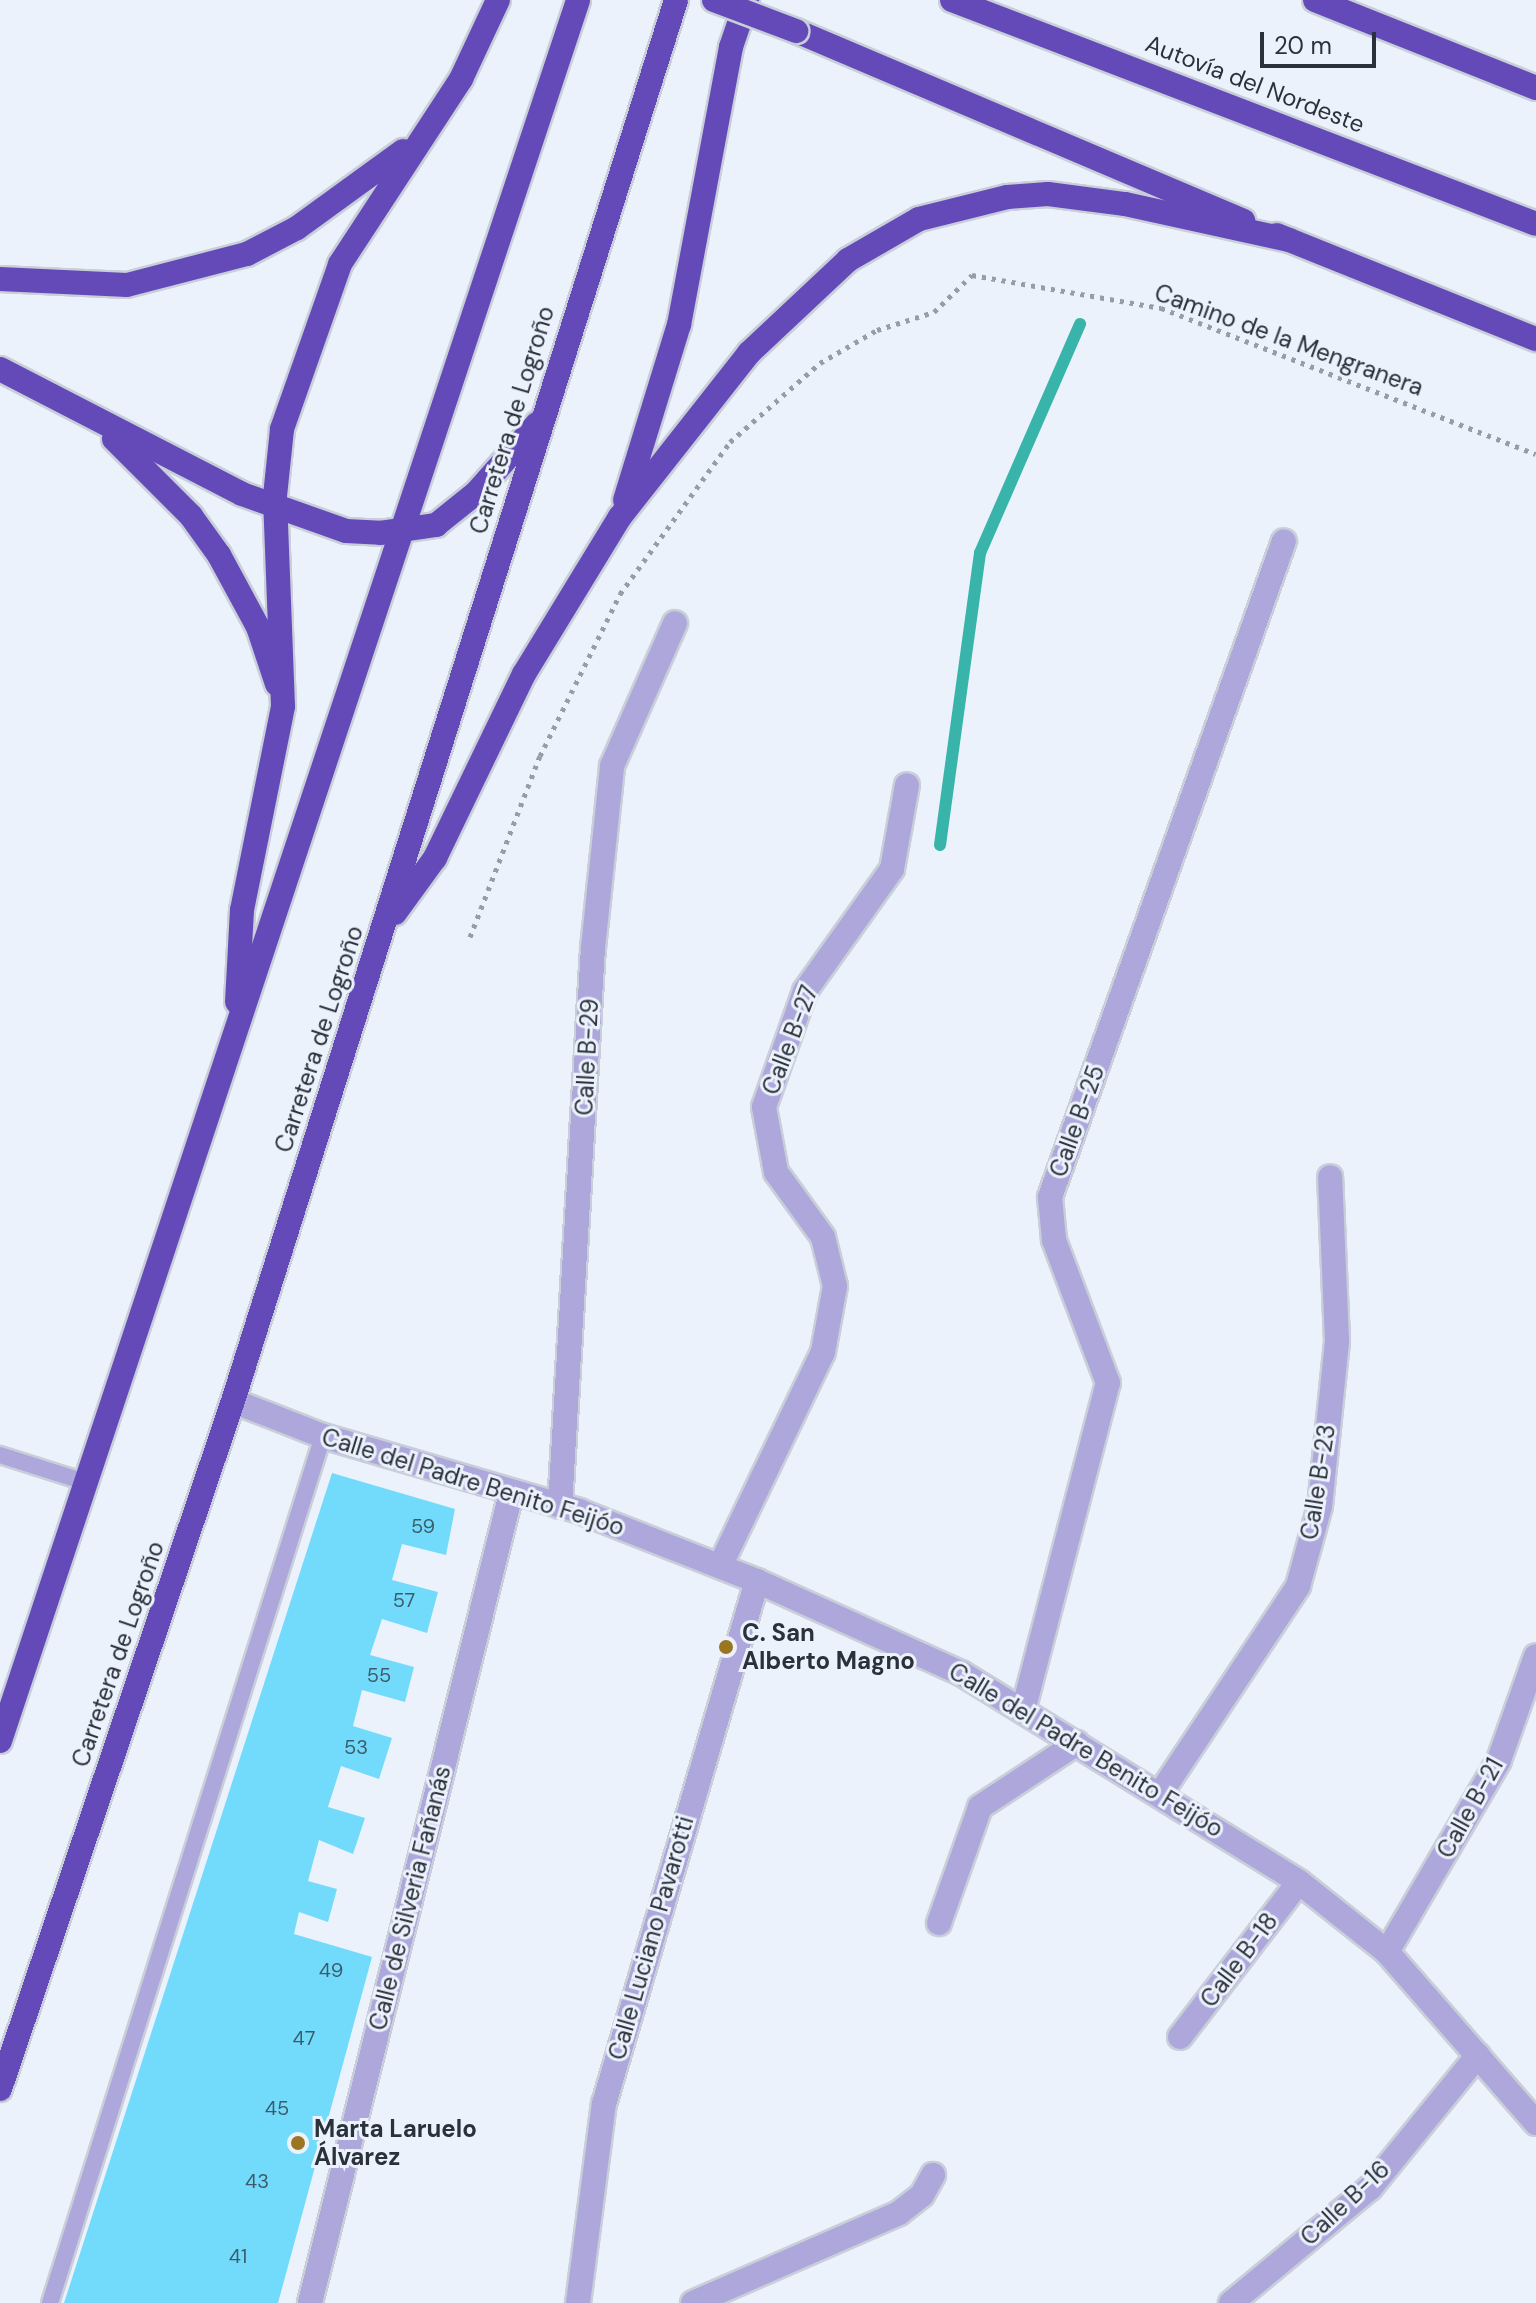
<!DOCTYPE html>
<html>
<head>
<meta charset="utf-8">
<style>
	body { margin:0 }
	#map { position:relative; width:1536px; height:2303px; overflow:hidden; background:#ebf2fc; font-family:"DM Sans",sans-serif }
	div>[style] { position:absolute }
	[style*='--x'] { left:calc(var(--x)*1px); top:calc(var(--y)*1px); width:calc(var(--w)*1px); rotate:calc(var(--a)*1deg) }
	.stream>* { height:12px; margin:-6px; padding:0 6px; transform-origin:6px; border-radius:6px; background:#39b4aa }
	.building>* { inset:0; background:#72dbfc }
	.path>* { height:5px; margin-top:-2.5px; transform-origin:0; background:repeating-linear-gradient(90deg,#969da6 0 4px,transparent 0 10px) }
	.roads { filter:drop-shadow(2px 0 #c8cfd9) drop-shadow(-2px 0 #c8cfd9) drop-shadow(0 2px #c8cfd9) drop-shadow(0 -2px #c8cfd9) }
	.lane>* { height:16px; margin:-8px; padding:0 8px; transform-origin:8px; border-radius:8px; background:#ada7dc }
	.street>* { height:24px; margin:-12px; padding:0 12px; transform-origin:12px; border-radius:12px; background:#ada7dc }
	.highway>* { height:24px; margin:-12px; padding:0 12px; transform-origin:12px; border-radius:12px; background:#644ab9 }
	.bridges { filter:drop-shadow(2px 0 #c8cfd9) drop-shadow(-2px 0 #c8cfd9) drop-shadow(0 2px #c8cfd9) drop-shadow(0 -2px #c8cfd9) }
	.highway-bridge>* { height:24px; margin:-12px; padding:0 12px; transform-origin:12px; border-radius:12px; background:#644ab9 }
	.dots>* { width:22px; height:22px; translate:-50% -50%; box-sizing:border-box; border:4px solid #ebf2fc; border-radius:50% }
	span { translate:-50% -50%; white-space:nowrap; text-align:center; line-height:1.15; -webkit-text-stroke:6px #ebf2fc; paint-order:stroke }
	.number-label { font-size:20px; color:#3c5c6a }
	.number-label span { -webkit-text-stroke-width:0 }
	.street-label { font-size:24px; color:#2a313a }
	.poi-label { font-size:24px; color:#2a313a; font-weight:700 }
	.left { translate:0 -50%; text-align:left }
	.scale { position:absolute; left:1260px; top:32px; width:116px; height:36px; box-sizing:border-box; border:4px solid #2a313a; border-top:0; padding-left:10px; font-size:24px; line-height:28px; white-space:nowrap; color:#2a313a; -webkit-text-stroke:6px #ebf2fc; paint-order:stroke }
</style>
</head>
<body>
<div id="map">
	<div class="stream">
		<i style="--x:940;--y:845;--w:295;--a:-82.2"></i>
		<i style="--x:980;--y:553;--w:250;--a:-66.4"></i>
	</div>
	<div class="building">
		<i style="clip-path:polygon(332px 1473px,455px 1509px,446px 1555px,402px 1544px,392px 1580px,438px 1592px,427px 1633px,382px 1619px,370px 1655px,414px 1667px,405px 1702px,362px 1690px,353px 1726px,392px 1738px,379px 1779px,341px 1766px,328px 1807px,365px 1818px,353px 1854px,319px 1840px,308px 1881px,337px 1889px,328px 1922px,299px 1912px,294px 1934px,372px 1957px,278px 2303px,64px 2303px)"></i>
	</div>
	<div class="path">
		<i style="--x:470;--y:937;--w:194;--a:-68.9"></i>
		<i style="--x:540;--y:756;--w:181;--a:-63.7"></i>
		<i style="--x:620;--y:594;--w:188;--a:-54.1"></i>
		<i style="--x:730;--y:442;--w:120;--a:-41.3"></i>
		<i style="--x:820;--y:363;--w:66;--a:-30.1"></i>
		<i style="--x:877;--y:330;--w:60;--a:-17.5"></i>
		<i style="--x:934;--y:312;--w:53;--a:-44.2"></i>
		<i style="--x:972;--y:275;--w:192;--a:9.9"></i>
		<i style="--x:1161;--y:308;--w:402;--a:21.3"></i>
	</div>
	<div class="roads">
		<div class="lane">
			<i style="--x:0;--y:1455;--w:89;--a:17.6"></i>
			<i style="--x:50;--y:2303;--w:909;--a:-72.52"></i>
		</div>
		<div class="street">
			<i style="--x:233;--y:1401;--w:97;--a:21.3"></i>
			<i style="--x:323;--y:1436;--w:267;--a:16.3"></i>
			<i style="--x:579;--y:1511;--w:191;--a:21.5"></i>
			<i style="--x:757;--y:1581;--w:224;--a:24.3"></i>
			<i style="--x:961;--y:1673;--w:397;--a:31.7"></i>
			<i style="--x:1299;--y:1882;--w:112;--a:38.5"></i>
			<i style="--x:1387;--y:1952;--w:227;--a:48.9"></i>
			<i style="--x:560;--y:1506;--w:559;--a:-86.62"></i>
			<i style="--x:593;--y:948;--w:183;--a:-84"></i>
			<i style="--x:612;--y:766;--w:156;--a:-66.2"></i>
			<i style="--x:720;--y:1566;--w:237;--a:-64.3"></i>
			<i style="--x:823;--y:1352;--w:67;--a:-79.7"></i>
			<i style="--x:835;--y:1286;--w:50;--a:-103.8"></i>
			<i style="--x:823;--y:1237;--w:80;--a:-125.9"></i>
			<i style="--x:776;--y:1172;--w:66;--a:-100.5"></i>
			<i style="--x:764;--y:1107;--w:123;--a:-70.5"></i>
			<i style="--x:805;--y:991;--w:150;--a:-54.5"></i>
			<i style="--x:892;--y:869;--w:85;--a:-79.9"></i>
			<i style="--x:1023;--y:1711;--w:339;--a:-75.5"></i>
			<i style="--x:1108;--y:1383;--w:153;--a:-110.7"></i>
			<i style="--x:1054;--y:1240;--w:43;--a:-95.3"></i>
			<i style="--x:1050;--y:1197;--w:696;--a:-70.37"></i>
			<i style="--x:1160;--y:1794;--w:250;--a:-56.4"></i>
			<i style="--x:1298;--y:1586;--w:83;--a:-74.6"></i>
			<i style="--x:1320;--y:1506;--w:166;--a:-84.1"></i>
			<i style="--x:1337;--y:1341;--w:164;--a:-92.4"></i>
			<i style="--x:939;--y:1923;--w:123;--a:-70.5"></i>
			<i style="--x:980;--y:1807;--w:116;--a:-33.4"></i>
			<i style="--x:1387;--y:1952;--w:222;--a:-59.7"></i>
			<i style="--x:1499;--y:1760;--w:110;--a:-70.4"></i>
			<i style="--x:1180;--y:2037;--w:195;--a:-52.5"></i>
			<i style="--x:310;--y:2303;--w:835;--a:-76.06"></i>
			<i style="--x:578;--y:2303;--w:201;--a:-82.6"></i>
			<i style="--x:604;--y:2104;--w:545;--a:-73.69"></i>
			<i style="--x:693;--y:2303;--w:225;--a:-23.6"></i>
			<i style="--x:899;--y:2213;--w:29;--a:-38"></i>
			<i style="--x:922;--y:2195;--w:23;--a:-61"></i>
			<i style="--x:1231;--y:2303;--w:180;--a:-39.6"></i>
			<i style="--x:1370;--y:2188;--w:171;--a:-50.9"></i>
		</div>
		<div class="highway">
			<i style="--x:952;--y:0;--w:625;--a:20.98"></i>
			<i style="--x:1315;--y:0;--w:238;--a:21.7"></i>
			<i style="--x:796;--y:31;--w:486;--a:23"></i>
			<i style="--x:1277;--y:235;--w:279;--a:21.9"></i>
			<i style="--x:0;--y:279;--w:127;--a:2.7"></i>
			<i style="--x:127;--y:285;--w:124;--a:-14.5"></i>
			<i style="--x:247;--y:254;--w:56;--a:-27.5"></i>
			<i style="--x:297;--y:228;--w:131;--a:-36"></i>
			<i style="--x:0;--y:369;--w:272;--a:27.3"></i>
			<i style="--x:242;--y:494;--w:110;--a:19.6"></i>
			<i style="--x:346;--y:531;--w:34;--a:3"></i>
			<i style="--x:380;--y:533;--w:57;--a:-8.1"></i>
			<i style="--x:436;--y:525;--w:53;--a:-38.8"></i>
			<i style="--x:477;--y:492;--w:91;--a:-48.6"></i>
			<i style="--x:114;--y:439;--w:109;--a:45"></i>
			<i style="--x:191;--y:516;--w:48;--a:54.3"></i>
			<i style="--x:219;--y:555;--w:82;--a:61.6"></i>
			<i style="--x:258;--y:627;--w:60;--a:71.6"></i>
			<i style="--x:625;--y:500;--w:183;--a:-72.9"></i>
			<i style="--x:679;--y:325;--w:283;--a:-79.4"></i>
			<i style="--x:731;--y:47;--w:50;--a:-71.2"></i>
			<i style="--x:395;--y:913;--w:68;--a:-54"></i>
			<i style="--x:435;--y:858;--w:204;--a:-64.2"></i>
			<i style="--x:524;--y:674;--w:184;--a:-58.6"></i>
			<i style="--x:620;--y:517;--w:209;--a:-51.8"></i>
			<i style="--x:749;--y:353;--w:136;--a:-43.2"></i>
			<i style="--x:848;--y:260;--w:82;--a:-30"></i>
			<i style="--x:919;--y:219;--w:91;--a:-14"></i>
			<i style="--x:1007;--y:197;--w:41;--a:-4.2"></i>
			<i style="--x:1048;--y:194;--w:78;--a:7.4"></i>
			<i style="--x:1125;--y:204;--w:168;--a:12.4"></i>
			<i style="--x:237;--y:1002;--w:92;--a:-86.9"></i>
			<i style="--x:242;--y:910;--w:208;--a:-78.6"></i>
			<i style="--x:283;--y:706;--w:210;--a:-92.2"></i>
			<i style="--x:275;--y:496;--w:67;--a:-84"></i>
			<i style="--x:282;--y:429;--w:175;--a:-70.6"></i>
			<i style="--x:340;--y:264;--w:221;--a:-56.8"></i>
			<i style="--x:461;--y:79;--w:87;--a:-64.9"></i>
			<i style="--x:0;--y:1741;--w:1834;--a:-71.63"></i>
			<i style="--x:0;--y:2089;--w:726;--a:-71.29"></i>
			<i style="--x:233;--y:1401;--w:1469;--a:-72.45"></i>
		</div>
	</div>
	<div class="bridges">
		<div class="highway-bridge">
			<i style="--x:714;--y:0;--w:88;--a:20.7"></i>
		</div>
	</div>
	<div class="dots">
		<i style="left:726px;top:1647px;background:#9b7622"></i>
		<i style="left:298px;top:2143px;background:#9b7622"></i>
	</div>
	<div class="number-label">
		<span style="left:423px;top:1526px">59</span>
		<span style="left:404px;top:1600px">57</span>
		<span style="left:379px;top:1675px">55</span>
		<span style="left:356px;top:1747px">53</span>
		<span style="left:331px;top:1970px">49</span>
		<span style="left:304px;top:2038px">47</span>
		<span style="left:277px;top:2108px">45</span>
		<span style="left:257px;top:2181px">43</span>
		<span style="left:238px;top:2256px">41</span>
	</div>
	<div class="street-label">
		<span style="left:1255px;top:84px;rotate:21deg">Autovía del Nordeste</span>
		<span style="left:1289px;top:340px;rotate:20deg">Camino de la Mengranera</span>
		<span style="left:512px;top:420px;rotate:-73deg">Carretera de Logroño</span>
		<span style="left:319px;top:1039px;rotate:-72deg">Carretera de Logroño</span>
		<span style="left:790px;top:1040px;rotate:-69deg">Calle B-27</span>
		<span style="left:587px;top:1057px;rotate:-87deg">Calle B-29</span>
		<span style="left:1077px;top:1121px;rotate:-70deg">Calle B-25</span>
		<span style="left:473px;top:1482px;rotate:17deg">Calle del Padre Benito Feijóo</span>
		<span style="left:1318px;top:1482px;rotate:-81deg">Calle B-23</span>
		<span style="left:118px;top:1654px;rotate:-71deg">Carretera de Logroño</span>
		<span style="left:1086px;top:1750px;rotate:31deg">Calle del Padre Benito Feijóo</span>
		<span style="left:1470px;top:1808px;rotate:-61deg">Calle B-21</span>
		<span style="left:410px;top:1898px;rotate:-76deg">Calle de Silveria Fañanás</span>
		<span style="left:651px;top:1938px;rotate:-74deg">Calle Luciano Pavarotti</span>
		<span style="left:1239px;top:1960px;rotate:-53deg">Calle B-18</span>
		<span style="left:1345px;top:2203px;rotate:-43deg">Calle B-16</span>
	</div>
	<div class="poi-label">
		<span class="left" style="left:742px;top:1647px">C. San<br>Alberto Magno</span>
		<span class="left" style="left:314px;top:2143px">Marta Laruelo<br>Álvarez</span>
	</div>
	<div class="scale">20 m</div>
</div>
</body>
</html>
